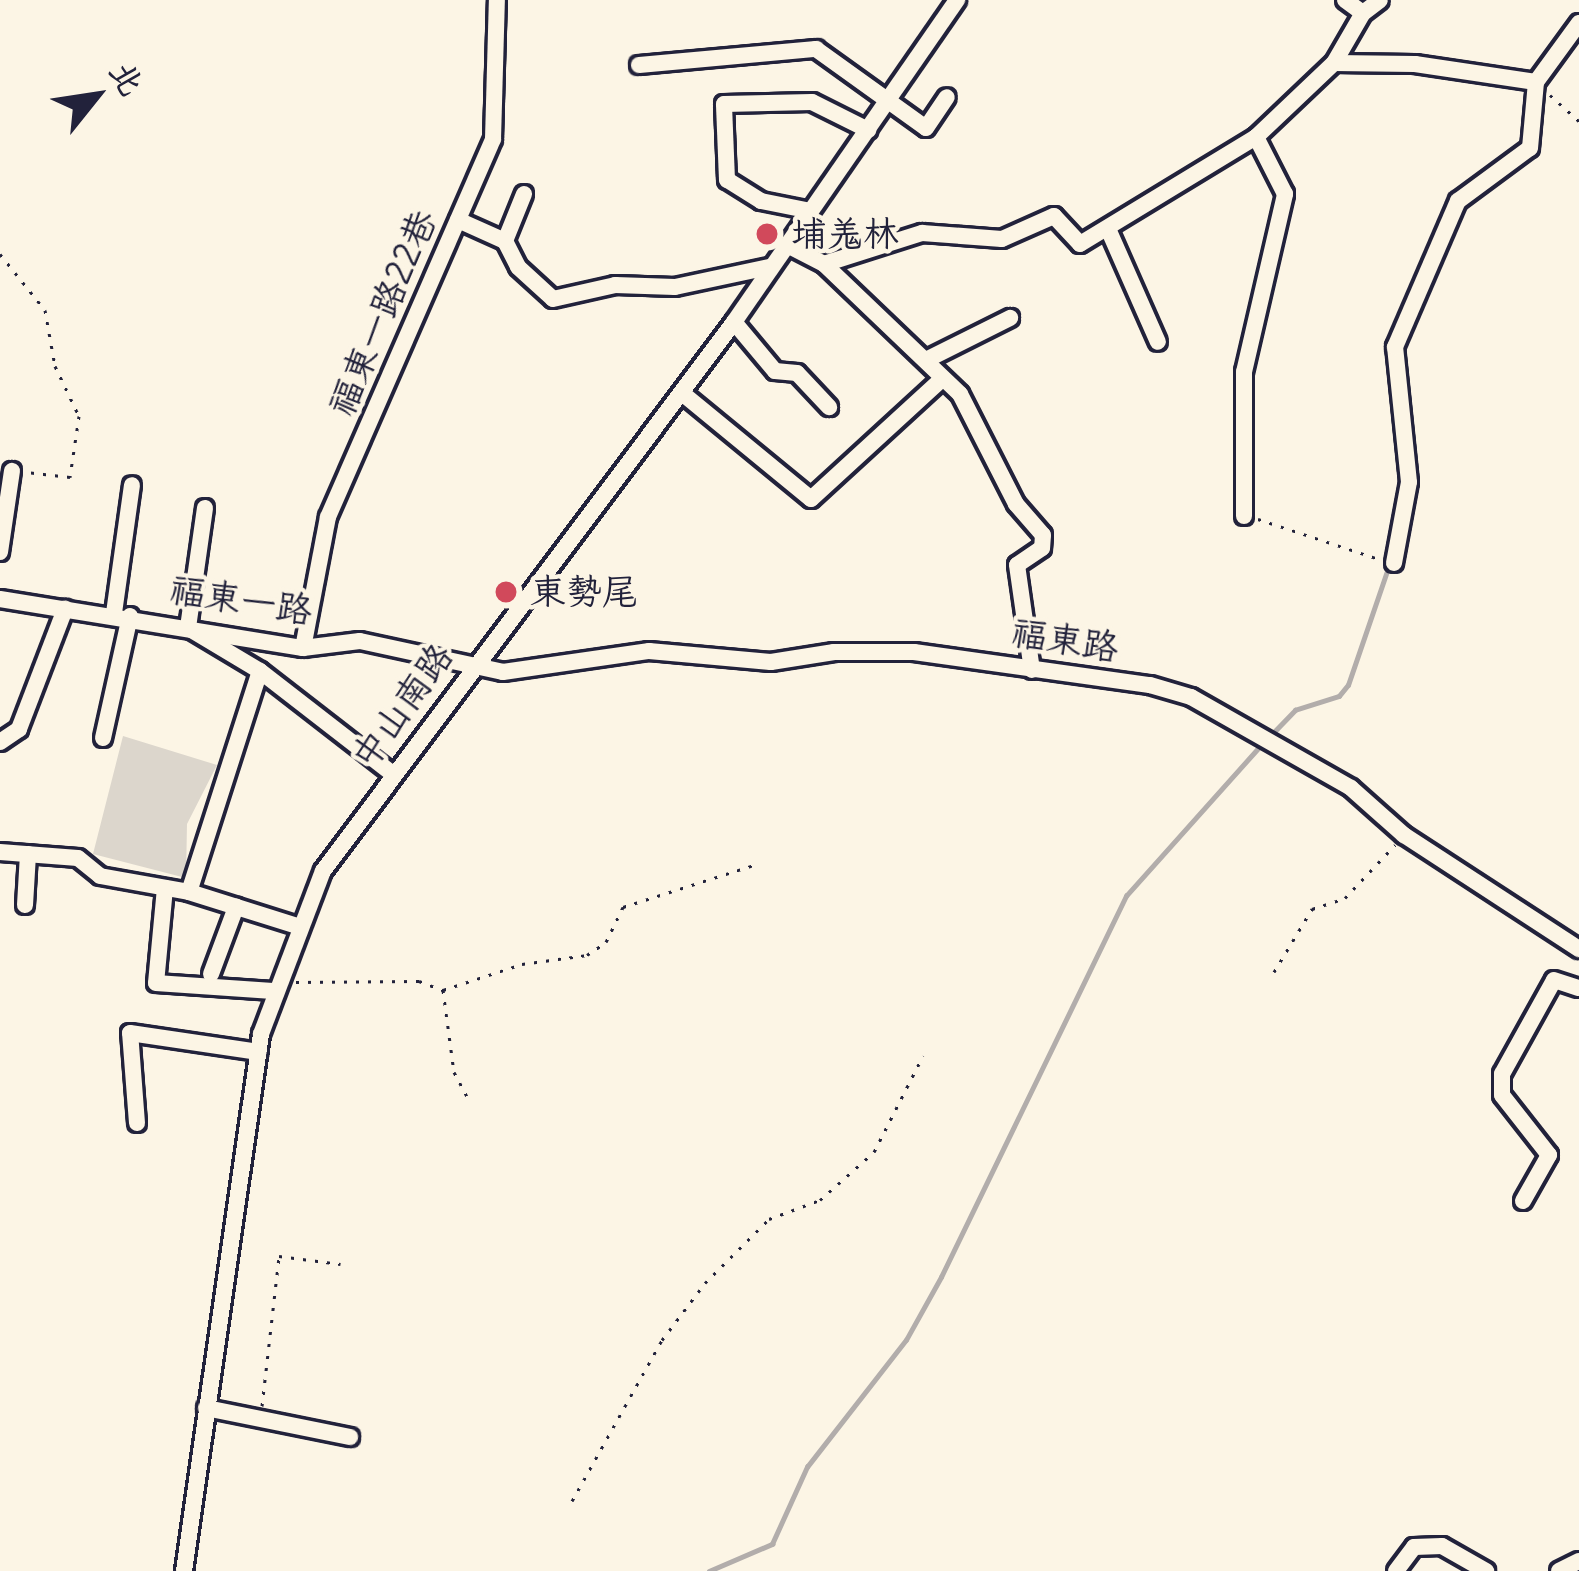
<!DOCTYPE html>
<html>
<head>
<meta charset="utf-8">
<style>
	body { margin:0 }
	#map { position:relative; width:1579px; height:1571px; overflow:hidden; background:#fcf5e5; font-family:Delius,"LXGW WenKai TC",sans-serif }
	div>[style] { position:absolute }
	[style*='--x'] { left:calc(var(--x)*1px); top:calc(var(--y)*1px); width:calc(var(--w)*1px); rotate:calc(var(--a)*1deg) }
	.green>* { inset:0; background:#dcd6cc }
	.stream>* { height:4.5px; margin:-2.25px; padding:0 2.25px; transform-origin:2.25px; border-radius:2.25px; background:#b2adab }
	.path>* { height:3px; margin-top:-1.5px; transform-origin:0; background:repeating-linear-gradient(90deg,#22223b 0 3px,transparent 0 12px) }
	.roads { filter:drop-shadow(3px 0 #22223b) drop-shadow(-3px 0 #22223b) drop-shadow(0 3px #22223b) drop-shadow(0 -3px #22223b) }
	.minor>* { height:16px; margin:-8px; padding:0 8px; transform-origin:8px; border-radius:8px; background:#fcf5e5 }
	.dots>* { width:33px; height:33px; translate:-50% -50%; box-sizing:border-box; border:6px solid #fcf5e5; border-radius:50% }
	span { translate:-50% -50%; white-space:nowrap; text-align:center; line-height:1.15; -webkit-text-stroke:9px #fcf5e5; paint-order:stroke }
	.poi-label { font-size:36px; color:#22223b }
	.left { translate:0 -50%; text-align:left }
	.street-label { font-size:36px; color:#22223b }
	.north { position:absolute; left:36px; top:36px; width:120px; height:120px; -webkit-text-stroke:9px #fcf5e5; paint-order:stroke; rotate:60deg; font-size:33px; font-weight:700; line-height:48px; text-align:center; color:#22223b }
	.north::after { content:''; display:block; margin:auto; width:42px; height:54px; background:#22223b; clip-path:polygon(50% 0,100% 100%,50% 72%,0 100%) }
</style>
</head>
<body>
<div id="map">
	<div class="green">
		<i style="clip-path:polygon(123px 736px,217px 765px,187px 824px,186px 878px,93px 854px)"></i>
	</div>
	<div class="stream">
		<i style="--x:1524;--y:123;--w:36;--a:-80"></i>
		<i style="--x:1434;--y:237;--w:45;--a:-70.3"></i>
		<i style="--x:1449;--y:195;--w:52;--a:-34"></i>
		<i style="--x:1389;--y:340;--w:42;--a:-65.9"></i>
		<i style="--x:1270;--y:736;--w:36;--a:-46"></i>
		<i style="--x:1295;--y:710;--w:46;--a:-17.7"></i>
		<i style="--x:1339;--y:696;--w:14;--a:-51"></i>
		<i style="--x:1348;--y:685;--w:127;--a:-71.1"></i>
		<i style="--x:709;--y:1571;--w:69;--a:-23.2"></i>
		<i style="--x:772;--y:1544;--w:85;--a:-65.6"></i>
		<i style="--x:807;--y:1467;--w:161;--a:-52.1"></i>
		<i style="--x:906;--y:1340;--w:72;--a:-60.9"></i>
		<i style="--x:941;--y:1277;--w:424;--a:-64.1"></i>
		<i style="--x:1126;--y:896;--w:204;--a:-48.2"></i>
	</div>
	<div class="path">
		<i style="--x:1550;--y:95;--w:39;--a:42"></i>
		<i style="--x:0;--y:254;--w:72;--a:51.2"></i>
		<i style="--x:45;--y:310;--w:57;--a:79.9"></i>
		<i style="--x:55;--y:366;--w:55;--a:64.4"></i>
		<i style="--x:79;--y:416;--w:62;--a:98.4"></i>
		<i style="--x:70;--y:477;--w:44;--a:-173.5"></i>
		<i style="--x:1258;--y:519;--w:127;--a:18.3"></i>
		<i style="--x:1274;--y:972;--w:74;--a:-58.9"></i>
		<i style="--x:1312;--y:909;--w:35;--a:-18"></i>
		<i style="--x:1345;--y:898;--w:73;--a:-46.7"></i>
		<i style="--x:296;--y:982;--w:123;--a:-0.5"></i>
		<i style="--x:419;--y:981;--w:26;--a:21"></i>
		<i style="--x:443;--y:990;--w:83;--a:82.4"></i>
		<i style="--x:454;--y:1072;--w:27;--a:62"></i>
		<i style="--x:443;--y:990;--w:83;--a:-18.2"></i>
		<i style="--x:522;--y:964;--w:66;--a:-7.9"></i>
		<i style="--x:587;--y:955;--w:23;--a:-34"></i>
		<i style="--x:606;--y:942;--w:39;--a:-64"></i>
		<i style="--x:623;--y:907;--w:138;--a:-17.8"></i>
		<i style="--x:262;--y:1406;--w:151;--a:-83.5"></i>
		<i style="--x:279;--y:1256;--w:62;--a:7.5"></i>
		<i style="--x:572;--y:1501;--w:184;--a:-60.8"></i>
		<i style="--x:662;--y:1340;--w:71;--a:-53"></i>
		<i style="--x:705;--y:1283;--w:91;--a:-45"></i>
		<i style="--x:769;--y:1219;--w:54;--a:-20.4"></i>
		<i style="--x:820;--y:1200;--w:72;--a:-41.6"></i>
		<i style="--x:874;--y:1152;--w:108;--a:-63"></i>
	</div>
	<div class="roads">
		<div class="minor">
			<i style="--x:1345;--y:0;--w:22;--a:36"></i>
			<i style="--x:1334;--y:63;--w:81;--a:0.7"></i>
			<i style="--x:1415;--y:64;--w:122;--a:8.5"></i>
			<i style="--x:639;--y:65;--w:178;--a:-5.2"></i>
			<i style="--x:816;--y:49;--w:135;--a:35.7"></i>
			<i style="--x:926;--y:128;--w:37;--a:-56"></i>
			<i style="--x:524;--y:194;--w:51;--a:112"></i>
			<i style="--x:505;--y:241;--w:29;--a:63"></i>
			<i style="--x:518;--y:267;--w:47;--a:42.4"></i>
			<i style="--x:553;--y:299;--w:64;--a:-12.7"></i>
			<i style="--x:615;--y:285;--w:60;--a:1.9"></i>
			<i style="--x:675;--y:287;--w:96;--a:-12"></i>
			<i style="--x:811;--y:211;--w:51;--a:-168.7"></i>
			<i style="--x:761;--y:201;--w:40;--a:-148"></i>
			<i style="--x:727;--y:180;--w:76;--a:-92.3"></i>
			<i style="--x:724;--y:104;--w:88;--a:-1.3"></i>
			<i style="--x:812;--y:102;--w:63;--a:26.6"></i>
			<i style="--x:458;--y:220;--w:51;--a:24.1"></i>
			<i style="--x:1109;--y:231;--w:121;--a:66.2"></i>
			<i style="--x:787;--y:245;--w:42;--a:27.2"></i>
			<i style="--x:824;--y:264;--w:103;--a:-17.6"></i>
			<i style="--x:922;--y:233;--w:80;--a:4.3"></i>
			<i style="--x:1002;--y:239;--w:57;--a:-23.9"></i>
			<i style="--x:1054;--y:216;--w:38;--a:47"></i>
			<i style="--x:1080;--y:244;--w:206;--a:-31.3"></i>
			<i style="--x:1256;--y:137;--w:108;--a:-43.5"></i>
			<i style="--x:1334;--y:63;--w:58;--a:-59.9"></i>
			<i style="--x:1363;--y:13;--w:21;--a:-37"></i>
			<i style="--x:824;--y:264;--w:188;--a:43.7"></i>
			<i style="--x:960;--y:394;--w:123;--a:63"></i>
			<i style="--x:1016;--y:504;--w:41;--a:48.9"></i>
			<i style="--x:1043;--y:535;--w:13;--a:94"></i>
			<i style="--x:1042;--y:548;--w:30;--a:146"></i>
			<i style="--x:1017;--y:565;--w:106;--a:81.9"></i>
			<i style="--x:734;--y:322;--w:64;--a:50.1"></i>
			<i style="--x:775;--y:371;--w:22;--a:5"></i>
			<i style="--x:797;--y:373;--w:47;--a:46.7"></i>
			<i style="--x:928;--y:359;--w:92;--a:-26.6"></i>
			<i style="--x:682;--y:393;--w:167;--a:39.4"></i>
			<i style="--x:811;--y:499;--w:178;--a:-42.5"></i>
			<i style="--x:205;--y:508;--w:121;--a:98.1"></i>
			<i style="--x:188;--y:628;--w:84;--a:30.8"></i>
			<i style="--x:260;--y:671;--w:168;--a:37.8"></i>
			<i style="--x:1244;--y:516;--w:144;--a:-90"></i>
			<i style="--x:1244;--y:372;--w:183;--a:-77"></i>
			<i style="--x:1285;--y:194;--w:64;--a:-117"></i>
			<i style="--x:0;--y:552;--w:82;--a:-81.6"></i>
			<i style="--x:1394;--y:563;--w:82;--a:-79.5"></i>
			<i style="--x:1409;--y:482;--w:136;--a:-95.9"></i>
			<i style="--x:1395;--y:347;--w:159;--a:-66.7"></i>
			<i style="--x:1458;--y:201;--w:89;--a:-36.4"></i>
			<i style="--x:1530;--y:148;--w:66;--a:-84.8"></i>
			<i style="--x:1536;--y:82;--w:73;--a:-53.9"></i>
			<i style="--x:0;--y:599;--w:307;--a:9.2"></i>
			<i style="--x:303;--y:648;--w:57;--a:-7"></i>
			<i style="--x:360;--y:641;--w:146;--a:12.2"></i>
			<i style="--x:503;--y:672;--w:148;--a:-8.2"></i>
			<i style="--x:649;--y:651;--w:122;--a:5.2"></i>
			<i style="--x:771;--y:662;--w:64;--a:-9"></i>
			<i style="--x:834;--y:652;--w:80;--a:0"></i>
			<i style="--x:914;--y:652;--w:238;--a:8"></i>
			<i style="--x:1150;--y:685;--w:43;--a:16.3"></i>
			<i style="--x:1191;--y:697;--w:184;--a:29.6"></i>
			<i style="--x:1351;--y:788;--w:71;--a:41.6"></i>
			<i style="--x:1404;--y:835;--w:209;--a:33.1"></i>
			<i style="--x:114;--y:613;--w:129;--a:-82"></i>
			<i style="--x:303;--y:648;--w:133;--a:-79.2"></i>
			<i style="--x:328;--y:517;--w:412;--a:-66.4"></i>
			<i style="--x:493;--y:139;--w:139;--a:-88.4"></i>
			<i style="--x:103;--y:738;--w:125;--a:-77.5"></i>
			<i style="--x:0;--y:742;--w:23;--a:-34"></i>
			<i style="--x:19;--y:729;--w:129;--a:-69"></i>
			<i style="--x:0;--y:852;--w:78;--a:4.4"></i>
			<i style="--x:78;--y:858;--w:28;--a:39"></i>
			<i style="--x:100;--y:876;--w:90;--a:10.2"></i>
			<i style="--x:189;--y:892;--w:113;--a:17.5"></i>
			<i style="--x:165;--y:888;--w:95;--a:95.4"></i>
			<i style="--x:156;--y:983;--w:117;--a:3.9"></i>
			<i style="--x:189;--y:892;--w:232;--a:-72.2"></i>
			<i style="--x:25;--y:905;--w:51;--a:-86.6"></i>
			<i style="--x:211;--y:974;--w:72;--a:-69.5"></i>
			<i style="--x:137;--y:1123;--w:90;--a:-94.4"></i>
			<i style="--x:130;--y:1033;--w:130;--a:8.4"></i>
			<i style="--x:1523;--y:1201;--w:53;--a:-60.5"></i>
			<i style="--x:1549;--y:1155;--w:76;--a:-128.1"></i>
			<i style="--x:1502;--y:1095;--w:21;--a:-90"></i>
			<i style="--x:1502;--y:1074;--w:107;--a:-61"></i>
			<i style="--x:1554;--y:980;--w:26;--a:18"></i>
			<i style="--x:206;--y:1408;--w:147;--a:11.4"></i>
			<i style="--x:184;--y:1571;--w:542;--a:-81.84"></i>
			<i style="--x:261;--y:1034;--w:174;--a:-69.2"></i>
			<i style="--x:323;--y:871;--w:686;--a:-53.18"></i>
			<i style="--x:734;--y:322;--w:392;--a:-55.3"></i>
			<i style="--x:1396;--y:1571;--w:30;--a:-53"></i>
			<i style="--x:1414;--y:1547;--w:28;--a:-2"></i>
			<i style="--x:1442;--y:1546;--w:51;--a:29.6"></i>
			<i style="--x:1559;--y:1571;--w:22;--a:-27"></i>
		</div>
	</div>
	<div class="dots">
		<i style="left:767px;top:234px;background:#d1495b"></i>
		<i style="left:506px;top:592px;background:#d1495b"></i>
	</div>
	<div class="poi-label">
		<span class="left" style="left:791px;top:234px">埔羗林</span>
		<span class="left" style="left:530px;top:592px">東勢尾</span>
	</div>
	<div class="street-label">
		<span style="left:382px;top:313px;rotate:-67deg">福東一路22巷</span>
		<span style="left:241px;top:600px;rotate:9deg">福東一路</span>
		<span style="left:1065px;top:640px;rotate:9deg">福東路</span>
		<span style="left:402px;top:706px;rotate:-54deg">中山南路</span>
	</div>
	<div class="north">北</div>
</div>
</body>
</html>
